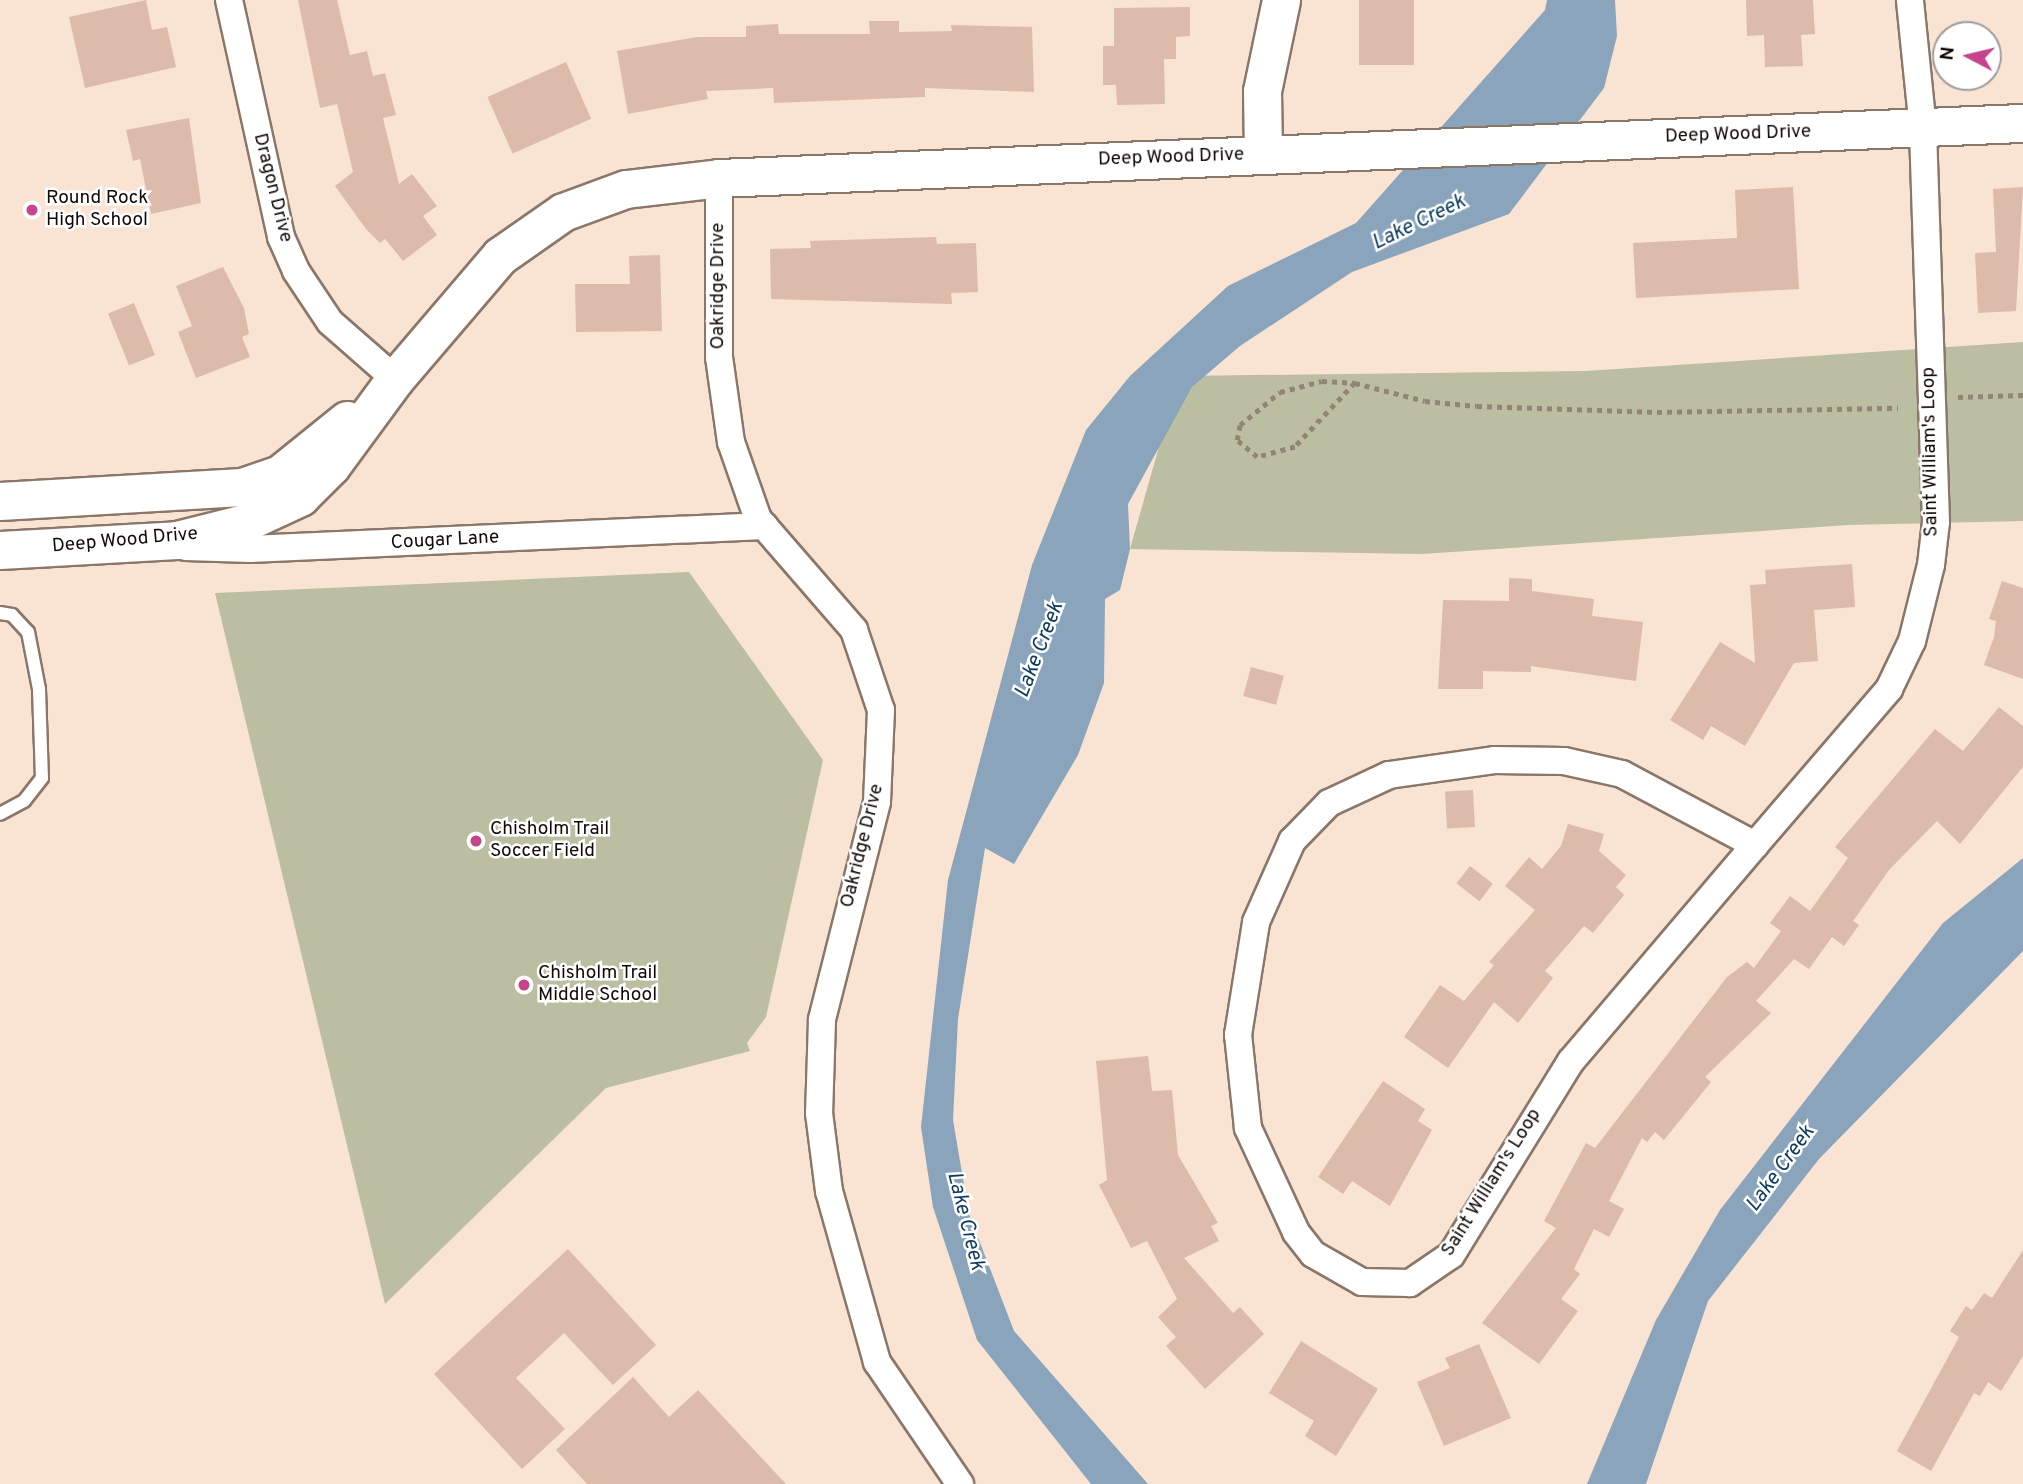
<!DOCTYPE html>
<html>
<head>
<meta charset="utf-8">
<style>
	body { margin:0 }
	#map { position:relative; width:2023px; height:1484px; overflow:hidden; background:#f9e3d2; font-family:Overpass,sans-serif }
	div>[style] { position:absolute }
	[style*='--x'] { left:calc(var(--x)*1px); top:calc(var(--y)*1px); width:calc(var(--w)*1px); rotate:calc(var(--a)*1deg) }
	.green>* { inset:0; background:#bbbea1 }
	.water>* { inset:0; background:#89a4bb }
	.building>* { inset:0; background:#dcbbaa; transform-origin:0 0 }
	.path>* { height:4.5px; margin-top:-2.25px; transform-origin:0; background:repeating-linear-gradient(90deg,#938478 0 5px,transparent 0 10px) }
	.roads { filter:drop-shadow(2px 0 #8b7769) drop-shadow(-2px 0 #8b7769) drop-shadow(0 2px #8b7769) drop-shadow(0 -2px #8b7769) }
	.lane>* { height:12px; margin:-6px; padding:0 6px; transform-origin:6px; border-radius:6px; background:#fff }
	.street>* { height:26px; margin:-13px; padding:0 13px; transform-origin:13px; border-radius:13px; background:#fff }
	.secondary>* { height:37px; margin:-18.5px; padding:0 18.5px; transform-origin:18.5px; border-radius:18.5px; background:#fff }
	.dots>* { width:19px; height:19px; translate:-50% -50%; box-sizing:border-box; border:4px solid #fff; border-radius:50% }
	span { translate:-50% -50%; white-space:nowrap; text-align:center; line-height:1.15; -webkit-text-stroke:5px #fff; paint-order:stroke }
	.street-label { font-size:19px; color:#100a05 }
	.poi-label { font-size:19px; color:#100a05 }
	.left { translate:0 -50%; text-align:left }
	.water-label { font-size:21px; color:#0b3c5c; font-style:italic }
	.north { position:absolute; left:1932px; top:21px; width:70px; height:70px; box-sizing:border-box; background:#fff; border:2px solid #9f9d9b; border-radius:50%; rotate:277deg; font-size:19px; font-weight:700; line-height:28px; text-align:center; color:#100a05 }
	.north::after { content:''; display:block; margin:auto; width:24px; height:32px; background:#c5448c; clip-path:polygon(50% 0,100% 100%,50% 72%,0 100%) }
</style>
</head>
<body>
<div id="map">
	<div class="green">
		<i style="clip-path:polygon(2023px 342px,2023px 521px,1848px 525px,1422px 554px,1130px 549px,1179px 376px,1586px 371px)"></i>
		<i style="clip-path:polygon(689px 572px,823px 760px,766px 1017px,747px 1043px,750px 1051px,606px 1088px,385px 1304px,215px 593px)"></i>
	</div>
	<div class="water">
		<i style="clip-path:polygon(1547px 0,1615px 0,1617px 36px,1604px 88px,1509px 214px,1352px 272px,1240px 346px,1192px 387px,1128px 504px,1130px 549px,1120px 590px,1105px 599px,1104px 683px,1078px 755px,1014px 864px,985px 848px,958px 1019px,953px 1120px,969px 1214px,1014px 1331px,1148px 1484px,1091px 1484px,977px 1340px,933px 1207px,921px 1127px,948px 880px,1032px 565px,1086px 430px,1130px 376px,1228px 286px,1356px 223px,1545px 10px)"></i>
		<i style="clip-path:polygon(2023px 858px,2023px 951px,1819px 1159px,1708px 1301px,1646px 1484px,1587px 1484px,1656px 1320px,1720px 1210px,1943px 923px)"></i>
	</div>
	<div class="building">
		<i style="clip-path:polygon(146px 0,152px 30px,167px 27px,176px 67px,85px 88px,69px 17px)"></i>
		<i style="clip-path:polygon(298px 0,337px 0,350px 55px,367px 51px,373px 76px,385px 73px,396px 115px,383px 118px,399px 184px,412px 174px,437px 206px,423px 216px,437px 235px,403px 261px,385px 239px,380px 243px,366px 229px,335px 186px,353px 172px,337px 104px,320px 108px)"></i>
		<i style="left:1359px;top:0;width:55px;height:65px"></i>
		<i style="clip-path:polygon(1746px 0,1813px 0,1815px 34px,1801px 35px,1803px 66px,1765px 67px,1764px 35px,1747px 36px)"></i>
		<i style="clip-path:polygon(1190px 7px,1190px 36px,1176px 37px,1176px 59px,1164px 59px,1165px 104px,1117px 105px,1116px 85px,1103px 85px,1103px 46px,1114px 46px,1114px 8px)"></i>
		<i style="clip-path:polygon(869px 21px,899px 21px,899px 32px,952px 31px,951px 25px,1032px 27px,1034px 92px,925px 88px,925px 97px,774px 103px,773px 88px,706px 91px,708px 99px,628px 114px,617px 51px,697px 37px,746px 37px,746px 26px,778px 24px,779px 34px,870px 34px)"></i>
		<i style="left:566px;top:62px;width:62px;height:86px;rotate:66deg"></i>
		<i style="clip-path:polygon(189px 118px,201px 203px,151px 214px,140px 159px,133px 161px,126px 130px)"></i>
		<i style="clip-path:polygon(1793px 187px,1799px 289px,1636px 298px,1633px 243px,1737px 238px,1735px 190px)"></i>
		<i style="clip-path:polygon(2023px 187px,2016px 311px,1978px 313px,1975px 253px,1996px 252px,1993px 189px)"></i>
		<i style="clip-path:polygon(936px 237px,937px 244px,976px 243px,978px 292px,951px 293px,952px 304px,771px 299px,770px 249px,811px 248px,810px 241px)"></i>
		<i style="clip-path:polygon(660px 255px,662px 331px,576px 332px,575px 284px,630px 284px,629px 256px)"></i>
		<i style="clip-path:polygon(223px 267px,244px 308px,249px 334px,242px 337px,250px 357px,196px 378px,178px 332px,192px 326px,176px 286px)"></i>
		<i style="left:134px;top:303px;width:56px;height:28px;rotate:68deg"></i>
		<i style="clip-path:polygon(1852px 564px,1855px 607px,1814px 610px,1818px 661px,1794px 663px,1745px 746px,1711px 726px,1703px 740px,1670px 720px,1720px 642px,1755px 663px,1750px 585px,1766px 584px,1765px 570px)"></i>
		<i style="clip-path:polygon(1509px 578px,1532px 579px,1532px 591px,1594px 599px,1592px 616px,1643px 622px,1636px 681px,1531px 666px,1531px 672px,1483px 671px,1483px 689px,1438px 689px,1443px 600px,1509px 601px)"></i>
		<i style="clip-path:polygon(2002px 581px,2023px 588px,2023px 679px,1984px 665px,1994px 637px,1996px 621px,1989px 619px)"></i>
		<i style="left:1251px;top:667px;width:34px;height:30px;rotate:15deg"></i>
		<i style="clip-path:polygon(1999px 707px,2023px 726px,2023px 767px,1960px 844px,1937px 821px,1889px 870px,1853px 921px,1859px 925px,1844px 946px,1832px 937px,1809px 969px,1794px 959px,1756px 1001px,1771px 1013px,1705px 1077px,1711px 1082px,1664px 1140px,1655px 1132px,1647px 1142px,1642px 1138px,1609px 1201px,1624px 1209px,1609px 1237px,1594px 1229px,1574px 1269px,1580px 1274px,1561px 1299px,1578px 1311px,1539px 1364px,1482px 1323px,1556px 1228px,1544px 1221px,1586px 1143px,1595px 1148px,1727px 977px,1747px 962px,1754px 968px,1781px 931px,1770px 923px,1790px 896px,1810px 911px,1848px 858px,1835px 847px,1935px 729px,1963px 751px)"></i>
		<i style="left:1473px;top:790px;width:37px;height:28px;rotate:87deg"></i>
		<i style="clip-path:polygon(1568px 824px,1604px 834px,1599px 851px,1626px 875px,1616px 887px,1624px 895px,1593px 933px,1584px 926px,1545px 971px,1553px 978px,1518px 1023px,1494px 1002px,1448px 1068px,1404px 1037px,1440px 985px,1464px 1001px,1494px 965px,1489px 962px,1535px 910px,1505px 886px,1529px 857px,1542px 869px,1561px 846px)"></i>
		<i style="left:1470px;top:866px;width:29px;height:22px;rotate:38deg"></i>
		<i style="clip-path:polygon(1148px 1056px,1152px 1091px,1172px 1090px,1178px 1155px,1218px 1223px,1211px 1226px,1219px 1241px,1184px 1258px,1233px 1313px,1240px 1307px,1264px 1334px,1205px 1389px,1166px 1346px,1176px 1337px,1158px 1317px,1177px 1299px,1147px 1241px,1131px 1248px,1099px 1185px,1107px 1180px,1096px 1061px)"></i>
		<i style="clip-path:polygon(1383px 1081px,1425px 1109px,1418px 1121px,1432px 1130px,1390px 1206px,1352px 1181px,1343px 1194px,1318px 1177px)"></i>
		<i style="clip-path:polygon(568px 1249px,656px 1345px,613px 1385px,564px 1333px,516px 1378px,565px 1429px,522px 1469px,434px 1374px)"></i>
		<i style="clip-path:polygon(2023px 1250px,2023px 1356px,2001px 1391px,1988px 1382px,1980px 1396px,1974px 1393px,1931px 1471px,1897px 1451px,1959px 1337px,1950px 1331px,1966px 1306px,1972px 1310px,1984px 1293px,1992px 1298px)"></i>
		<i style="clip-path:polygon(1301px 1341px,1378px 1389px,1336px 1456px,1305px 1436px,1314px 1421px,1269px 1393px)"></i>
		<i style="clip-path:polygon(1479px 1344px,1511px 1418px,1444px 1446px,1417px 1382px,1450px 1368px,1445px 1358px)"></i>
		<i style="clip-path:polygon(633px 1377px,669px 1417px,698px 1390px,786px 1484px,587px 1484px,556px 1450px)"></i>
	</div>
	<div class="path">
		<i style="--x:1355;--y:383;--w:88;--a:133.2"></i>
		<i style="--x:1295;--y:447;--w:39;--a:165"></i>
		<i style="--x:1257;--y:457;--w:26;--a:-140"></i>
		<i style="--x:1237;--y:440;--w:15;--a:-79"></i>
		<i style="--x:1240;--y:425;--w:52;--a:-39.5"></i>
		<i style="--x:1280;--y:392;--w:43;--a:-14.7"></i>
		<i style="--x:1322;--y:381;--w:33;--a:3"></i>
		<i style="--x:1355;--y:383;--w:72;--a:14.4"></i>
		<i style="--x:1425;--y:401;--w:52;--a:5.5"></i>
		<i style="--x:1477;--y:406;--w:180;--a:1.9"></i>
		<i style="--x:1657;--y:412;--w:241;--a:-1"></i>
		<i style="--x:1958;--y:397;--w:65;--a:-1.8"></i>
	</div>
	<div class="roads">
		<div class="lane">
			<i style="--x:0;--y:613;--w:12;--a:9"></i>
			<i style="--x:12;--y:615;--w:23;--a:47"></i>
			<i style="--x:28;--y:632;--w:58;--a:79.1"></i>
			<i style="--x:39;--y:689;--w:89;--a:88.1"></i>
			<i style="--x:42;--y:778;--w:29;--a:128"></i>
			<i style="--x:24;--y:801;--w:27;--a:152"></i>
		</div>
		<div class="street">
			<i style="--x:229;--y:0;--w:243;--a:77.6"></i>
			<i style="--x:281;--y:237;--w:37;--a:66"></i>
			<i style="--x:296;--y:271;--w:61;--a:56.3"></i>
			<i style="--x:330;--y:322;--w:86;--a:41.2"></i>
			<i style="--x:719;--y:178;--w:179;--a:90"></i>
			<i style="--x:719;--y:357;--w:86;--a:82"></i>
			<i style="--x:731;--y:442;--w:82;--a:70.7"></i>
			<i style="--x:758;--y:519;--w:147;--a:49.1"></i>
			<i style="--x:854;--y:630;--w:84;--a:71.4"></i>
			<i style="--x:881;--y:710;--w:92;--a:92.5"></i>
			<i style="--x:877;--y:802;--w:225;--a:104.2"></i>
			<i style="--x:822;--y:1020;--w:93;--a:91.8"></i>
			<i style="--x:819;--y:1113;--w:79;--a:82.7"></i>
			<i style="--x:829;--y:1191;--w:178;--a:74.3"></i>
			<i style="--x:877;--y:1362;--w:148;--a:55.8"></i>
			<i style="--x:186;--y:547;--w:64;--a:1.8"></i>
			<i style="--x:250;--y:549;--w:515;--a:-2.56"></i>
			<i style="--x:1494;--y:760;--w:70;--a:0.8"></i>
			<i style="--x:1564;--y:761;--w:59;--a:12.6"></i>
			<i style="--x:1622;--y:774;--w:151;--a:28.1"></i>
			<i style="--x:1755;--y:845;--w:284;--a:130.4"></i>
			<i style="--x:1571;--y:1061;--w:228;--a:121.7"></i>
			<i style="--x:1451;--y:1255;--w:50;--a:145.7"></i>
			<i style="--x:1410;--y:1283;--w:48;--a:-178.8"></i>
			<i style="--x:1362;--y:1282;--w:56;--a:-150.3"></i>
			<i style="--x:1313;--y:1254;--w:28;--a:-128"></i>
			<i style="--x:1296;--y:1232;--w:115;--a:-114.8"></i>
			<i style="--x:1248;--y:1128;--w:94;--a:-96.1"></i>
			<i style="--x:1238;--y:1035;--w:114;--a:-80.9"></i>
			<i style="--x:1256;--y:922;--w:89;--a:-66"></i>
			<i style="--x:1292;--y:841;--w:53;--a:-45.8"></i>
			<i style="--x:1329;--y:803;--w:66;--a:-25"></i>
			<i style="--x:1389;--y:775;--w:106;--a:-8.1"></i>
			<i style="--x:1755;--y:845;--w:206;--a:-49.3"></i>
			<i style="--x:1889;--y:689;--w:53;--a:-64.4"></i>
			<i style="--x:1912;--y:641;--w:78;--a:-76"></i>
			<i style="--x:1931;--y:565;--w:43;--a:-83.4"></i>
			<i style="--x:1936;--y:522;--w:393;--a:-91.9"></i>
			<i style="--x:1923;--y:129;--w:130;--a:-95.8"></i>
		</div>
		<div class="secondary">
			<i style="--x:1263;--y:154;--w:63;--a:-90.9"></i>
			<i style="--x:1262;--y:91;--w:93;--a:-78.2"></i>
			<i style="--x:0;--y:501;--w:242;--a:-3.3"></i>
			<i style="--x:242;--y:487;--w:40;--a:-18.9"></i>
			<i style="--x:280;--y:474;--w:86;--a:-38.9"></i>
			<i style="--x:0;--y:550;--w:177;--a:-3.2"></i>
			<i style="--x:177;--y:540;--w:69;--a:-14.2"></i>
			<i style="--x:244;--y:523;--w:62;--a:-24.9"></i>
			<i style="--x:300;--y:497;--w:44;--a:-45"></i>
			<i style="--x:331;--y:466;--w:108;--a:-53.7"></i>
			<i style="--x:395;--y:379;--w:162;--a:-49.5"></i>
			<i style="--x:500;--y:256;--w:77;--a:-34.9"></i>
			<i style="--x:563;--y:212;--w:67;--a:-20.1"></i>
			<i style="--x:626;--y:189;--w:94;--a:-6.7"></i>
			<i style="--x:719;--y:178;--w:1305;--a:-2.42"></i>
		</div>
	</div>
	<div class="dots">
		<i style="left:32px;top:210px;background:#c5448c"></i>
		<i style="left:476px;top:841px;background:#c5448c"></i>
		<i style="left:524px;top:985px;background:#c5448c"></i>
	</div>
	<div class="street-label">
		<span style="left:1738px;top:135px;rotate:-2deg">Deep Wood Drive</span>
		<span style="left:1171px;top:158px;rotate:-2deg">Deep Wood Drive</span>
		<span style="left:272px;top:188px;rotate:76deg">Dragon Drive</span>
		<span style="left:719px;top:286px;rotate:-90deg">Oakridge Drive</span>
		<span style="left:1931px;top:452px;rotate:-91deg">Saint William's Loop</span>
		<span style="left:125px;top:541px;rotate:-5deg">Deep Wood Drive</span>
		<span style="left:445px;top:541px;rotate:-3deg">Cougar Lane</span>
		<span style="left:863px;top:846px;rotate:-76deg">Oakridge Drive</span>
		<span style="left:1492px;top:1183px;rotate:-58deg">Saint William's Loop</span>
	</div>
	<div class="poi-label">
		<span class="left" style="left:46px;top:210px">Round Rock<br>High School</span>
		<span class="left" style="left:490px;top:841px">Chisholm Trail<br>Soccer Field</span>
		<span class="left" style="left:538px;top:985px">Chisholm Trail<br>Middle School</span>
	</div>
	<div class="water-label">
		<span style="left:1419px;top:223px;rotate:-26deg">Lake Creek</span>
		<span style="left:1040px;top:650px;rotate:-69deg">Lake Creek</span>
		<span style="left:1781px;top:1169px;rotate:-54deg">Lake Creek</span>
		<span style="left:965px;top:1221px;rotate:76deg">Lake Creek</span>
	</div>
	<div class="north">N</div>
</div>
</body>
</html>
